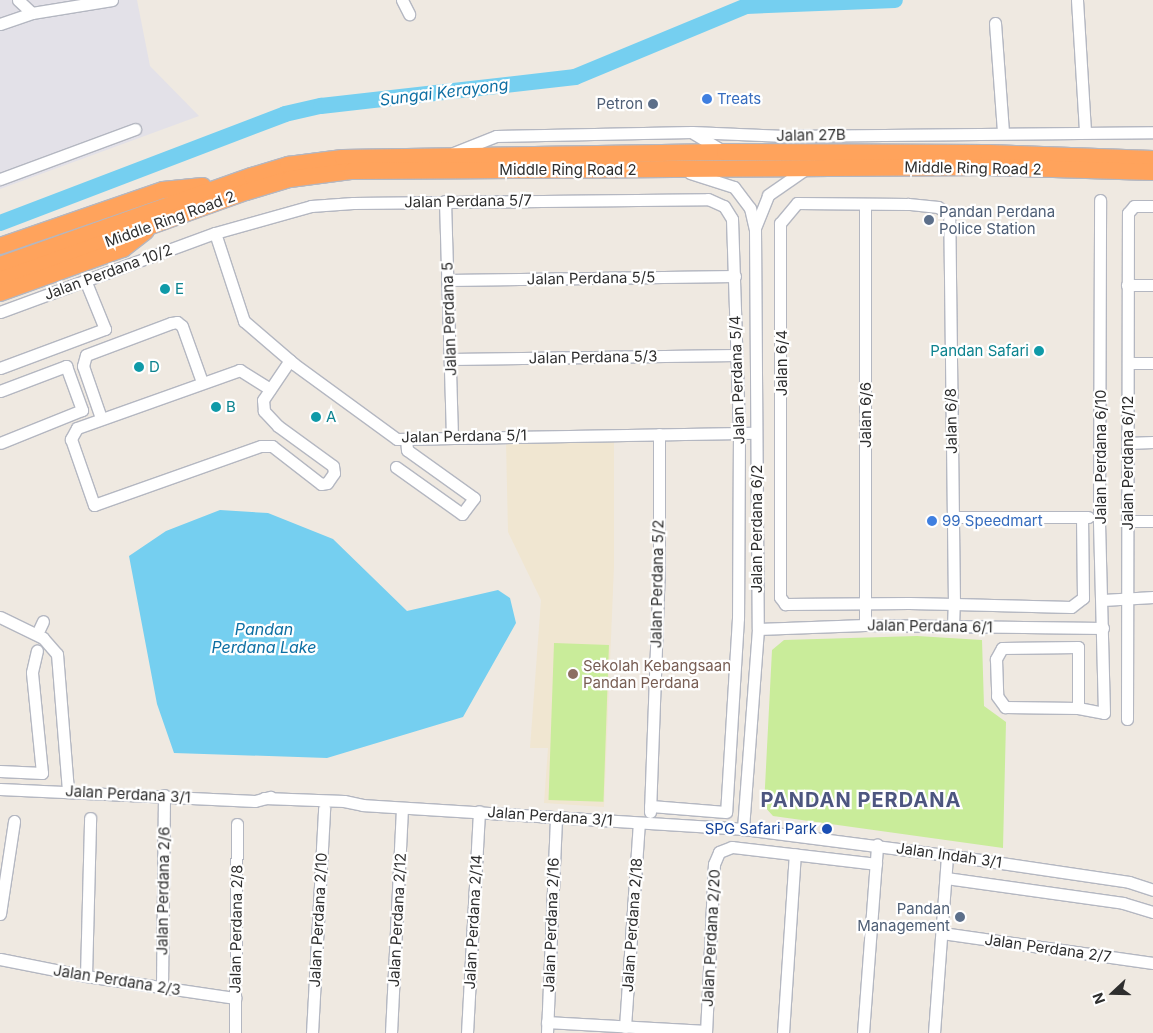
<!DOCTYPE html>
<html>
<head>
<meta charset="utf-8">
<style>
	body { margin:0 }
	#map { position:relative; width:1153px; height:1033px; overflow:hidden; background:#efe9e1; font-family:Inter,sans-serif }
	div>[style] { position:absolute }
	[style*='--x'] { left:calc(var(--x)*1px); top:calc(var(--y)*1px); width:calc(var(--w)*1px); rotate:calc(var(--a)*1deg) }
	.industrial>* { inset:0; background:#e3e1e8 }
	.education>* { inset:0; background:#f0e6d1 }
	.pitch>* { inset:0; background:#c9ec9a; transform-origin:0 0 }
	.water>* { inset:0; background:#75cff0 }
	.river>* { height:16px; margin:-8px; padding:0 8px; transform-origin:8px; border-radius:8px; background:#75cff0 }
	.roads { filter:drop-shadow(1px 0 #b4b7c1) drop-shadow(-1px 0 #b4b7c1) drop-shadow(0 1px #b4b7c1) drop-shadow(0 -1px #b4b7c1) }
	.minor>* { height:11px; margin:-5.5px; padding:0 5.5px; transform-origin:5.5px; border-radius:5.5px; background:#fff }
	.highway>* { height:16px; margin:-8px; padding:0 8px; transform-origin:8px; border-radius:8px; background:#ffa35c }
	.dots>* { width:14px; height:14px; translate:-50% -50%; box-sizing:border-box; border:2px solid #fff; border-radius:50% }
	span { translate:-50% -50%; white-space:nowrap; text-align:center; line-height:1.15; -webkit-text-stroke:4.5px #fff; paint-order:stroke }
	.shop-label { font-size:15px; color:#366cbe }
	.left { translate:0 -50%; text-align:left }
	.service-label { font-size:15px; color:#4e5e75 }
	.right { translate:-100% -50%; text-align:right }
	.street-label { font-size:15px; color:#2e2e2e }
	.culture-label { font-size:15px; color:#0d838f }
	.education-label { font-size:15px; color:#785e54 }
	.transit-label { font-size:15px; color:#164399 }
	.water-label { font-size:16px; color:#0d6fa3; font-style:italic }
	.district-label { font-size:20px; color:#4d5680; font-weight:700; letter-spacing:1px }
	.north { position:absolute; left:1088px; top:968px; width:50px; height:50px; -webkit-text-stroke:4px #fff; paint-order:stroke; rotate:249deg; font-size:14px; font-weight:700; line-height:20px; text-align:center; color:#2e2e2e }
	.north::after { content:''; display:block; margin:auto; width:18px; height:22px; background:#2e2e2e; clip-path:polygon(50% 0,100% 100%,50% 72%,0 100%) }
</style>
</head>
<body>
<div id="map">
	<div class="industrial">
		<i style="clip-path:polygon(0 0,137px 0,150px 66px,199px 116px,0 189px)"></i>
	</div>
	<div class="education">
		<i style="clip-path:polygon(614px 439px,614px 566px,604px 807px,544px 803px,548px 748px,530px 748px,541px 600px,508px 532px,506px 442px)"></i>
	</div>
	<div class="pitch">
		<i style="clip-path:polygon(917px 636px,982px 640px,984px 706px,1006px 722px,1003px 848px,773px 816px,764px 806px,772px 650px,784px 640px)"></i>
		<i style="left:554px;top:643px;width:55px;height:157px;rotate:2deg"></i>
	</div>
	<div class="water">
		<i style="clip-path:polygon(220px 510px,268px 513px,333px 539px,407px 611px,498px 590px,510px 598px,516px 623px,463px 717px,327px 758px,174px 753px,157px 704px,129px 556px,166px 531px)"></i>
	</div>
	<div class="river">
		<i style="--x:0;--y:223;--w:305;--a:-20.9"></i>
		<i style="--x:285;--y:114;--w:37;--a:-13"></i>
		<i style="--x:321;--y:106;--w:256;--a:-6.5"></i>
		<i style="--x:575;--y:77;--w:185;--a:-22.5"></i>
		<i style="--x:746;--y:6;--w:149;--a:-2.3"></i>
	</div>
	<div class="roads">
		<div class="minor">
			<i style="--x:18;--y:0;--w:19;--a:43"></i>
			<i style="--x:402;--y:0;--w:16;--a:63"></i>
			<i style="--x:1077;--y:0;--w:131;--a:86.5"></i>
			<i style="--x:995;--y:23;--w:109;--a:85.8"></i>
			<i style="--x:0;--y:24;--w:34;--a:-19"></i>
			<i style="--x:32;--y:13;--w:81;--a:-9.2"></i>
			<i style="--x:693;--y:133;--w:37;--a:31"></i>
			<i style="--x:453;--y:153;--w:46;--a:-21.6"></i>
			<i style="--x:496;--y:136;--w:196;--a:-1.2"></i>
			<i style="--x:692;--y:132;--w:93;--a:2.5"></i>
			<i style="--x:785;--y:136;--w:368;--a:-0.6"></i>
			<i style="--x:690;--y:173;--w:46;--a:17.7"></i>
			<i style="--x:734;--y:187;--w:26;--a:53"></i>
			<i style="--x:750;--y:208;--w:22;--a:77"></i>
			<i style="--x:755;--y:229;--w:400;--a:89.6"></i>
			<i style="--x:758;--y:629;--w:201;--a:94.3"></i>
			<i style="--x:0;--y:179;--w:144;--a:-20.3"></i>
			<i style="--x:445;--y:201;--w:235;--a:88.3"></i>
			<i style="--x:865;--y:204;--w:421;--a:90"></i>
			<i style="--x:755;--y:228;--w:35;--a:-68"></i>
			<i style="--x:768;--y:195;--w:47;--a:-34.7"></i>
			<i style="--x:215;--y:233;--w:93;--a:71.8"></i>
			<i style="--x:244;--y:321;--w:66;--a:40.7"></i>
			<i style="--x:294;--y:364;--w:127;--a:36.1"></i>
			<i style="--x:397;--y:439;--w:359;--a:-1"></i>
			<i style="--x:448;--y:280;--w:287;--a:-0.8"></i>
			<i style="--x:1127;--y:285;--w:26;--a:0"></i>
			<i style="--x:0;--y:312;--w:229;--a:-20.2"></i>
			<i style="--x:215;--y:233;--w:100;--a:-15.7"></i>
			<i style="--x:311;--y:206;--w:42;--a:-4.1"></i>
			<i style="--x:353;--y:203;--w:355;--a:-0.6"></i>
			<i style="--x:708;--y:199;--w:17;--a:24"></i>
			<i style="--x:724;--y:206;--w:15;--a:58"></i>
			<i style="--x:732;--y:219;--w:214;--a:88.1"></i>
			<i style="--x:739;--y:433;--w:185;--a:90.3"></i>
			<i style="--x:738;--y:618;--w:194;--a:93.5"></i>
			<i style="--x:726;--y:812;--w:76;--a:-175.5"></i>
			<i style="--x:451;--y:359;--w:285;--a:-0.8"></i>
			<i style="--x:1128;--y:363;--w:25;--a:0"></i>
			<i style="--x:0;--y:368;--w:112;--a:-20.4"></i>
			<i style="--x:105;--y:329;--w:53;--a:-112.2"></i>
			<i style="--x:270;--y:389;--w:36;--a:-148"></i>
			<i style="--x:240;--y:370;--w:173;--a:160.4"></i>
			<i style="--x:77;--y:428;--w:13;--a:119"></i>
			<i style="--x:71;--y:439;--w:70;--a:70.8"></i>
			<i style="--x:94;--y:505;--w:177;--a:-19.5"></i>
			<i style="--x:261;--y:446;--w:11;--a:0"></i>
			<i style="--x:272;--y:446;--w:62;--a:37.8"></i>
			<i style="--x:321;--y:484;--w:6;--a:-9"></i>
			<i style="--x:327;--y:483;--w:12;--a:-55"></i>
			<i style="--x:334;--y:473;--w:7;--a:-98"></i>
			<i style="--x:333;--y:466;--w:68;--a:-144"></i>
			<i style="--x:278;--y:426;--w:21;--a:-133"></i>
			<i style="--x:264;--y:411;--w:11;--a:-95"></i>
			<i style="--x:263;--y:400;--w:48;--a:-56"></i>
			<i style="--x:0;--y:391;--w:71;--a:-20.7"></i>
			<i style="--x:66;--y:366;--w:47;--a:70"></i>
			<i style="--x:82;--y:410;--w:88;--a:158.1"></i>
			<i style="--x:101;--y:418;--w:55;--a:-109.1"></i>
			<i style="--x:83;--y:366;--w:11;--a:-75"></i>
			<i style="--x:86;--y:355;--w:91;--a:-20.6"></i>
			<i style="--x:171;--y:323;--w:6;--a:-9"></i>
			<i style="--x:177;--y:322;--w:6;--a:39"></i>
			<i style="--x:182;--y:326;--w:59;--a:70.3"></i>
			<i style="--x:1127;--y:443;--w:26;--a:-2"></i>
			<i style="--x:396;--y:467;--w:81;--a:35.5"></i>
			<i style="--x:462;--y:514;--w:20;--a:-53"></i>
			<i style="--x:474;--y:498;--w:82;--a:-144.4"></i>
			<i style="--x:407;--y:450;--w:11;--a:-95"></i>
			<i style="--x:952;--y:517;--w:136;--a:0"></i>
			<i style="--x:1128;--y:521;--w:25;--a:0"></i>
			<i style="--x:1103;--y:600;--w:50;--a:-3.4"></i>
			<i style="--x:0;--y:617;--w:48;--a:26"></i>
			<i style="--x:43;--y:638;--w:21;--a:49"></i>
			<i style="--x:57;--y:654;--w:137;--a:85.4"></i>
			<i style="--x:953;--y:627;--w:23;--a:-88"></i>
			<i style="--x:954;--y:604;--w:390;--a:-90.7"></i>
			<i style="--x:949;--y:214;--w:13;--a:-148"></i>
			<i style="--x:938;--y:207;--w:30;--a:-174"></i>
			<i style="--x:908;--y:204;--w:111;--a:-179.5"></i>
			<i style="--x:797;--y:203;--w:26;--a:130"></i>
			<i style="--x:780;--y:223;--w:374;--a:90"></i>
			<i style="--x:780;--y:597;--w:9;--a:54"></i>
			<i style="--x:785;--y:604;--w:124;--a:-0.5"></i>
			<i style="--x:909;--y:603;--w:45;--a:1.3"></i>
			<i style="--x:954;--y:604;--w:117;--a:1.5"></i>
			<i style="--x:1071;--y:607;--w:15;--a:-37"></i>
			<i style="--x:1083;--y:598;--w:81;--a:-90.7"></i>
			<i style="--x:758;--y:629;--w:107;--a:-2.1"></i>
			<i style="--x:865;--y:625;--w:238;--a:0.7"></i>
			<i style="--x:37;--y:634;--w:14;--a:-65"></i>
			<i style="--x:1078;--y:708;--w:61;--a:-90"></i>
			<i style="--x:1078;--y:647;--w:76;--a:179.2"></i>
			<i style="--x:1002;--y:648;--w:13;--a:119"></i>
			<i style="--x:996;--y:659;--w:37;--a:88"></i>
			<i style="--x:997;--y:696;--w:14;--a:54"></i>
			<i style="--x:1005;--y:707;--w:73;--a:0.8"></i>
			<i style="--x:1078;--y:708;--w:26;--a:11"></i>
			<i style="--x:1104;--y:713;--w:196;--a:-91.5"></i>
			<i style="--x:1099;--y:517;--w:317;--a:-89.8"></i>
			<i style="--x:1127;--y:719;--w:506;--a:-89.89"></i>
			<i style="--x:1128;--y:213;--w:9;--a:-49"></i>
			<i style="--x:1134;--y:206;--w:19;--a:0"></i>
			<i style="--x:0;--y:771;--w:42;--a:2.7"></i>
			<i style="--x:42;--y:773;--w:101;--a:-95.7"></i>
			<i style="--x:32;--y:672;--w:22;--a:-77"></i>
			<i style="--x:0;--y:789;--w:255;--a:2.7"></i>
			<i style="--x:255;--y:801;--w:16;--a:-15"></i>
			<i style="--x:264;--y:798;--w:80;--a:2.1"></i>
			<i style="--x:344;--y:801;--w:19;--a:12"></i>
			<i style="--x:363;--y:805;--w:381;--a:3.6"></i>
			<i style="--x:743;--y:829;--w:206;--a:7.3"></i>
			<i style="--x:947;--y:855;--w:184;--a:8.4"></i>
			<i style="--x:1129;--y:882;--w:25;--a:18"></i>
			<i style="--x:650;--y:812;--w:244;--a:-87.9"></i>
			<i style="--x:659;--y:568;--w:134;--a:-90"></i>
			<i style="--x:946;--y:878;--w:179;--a:8"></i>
			<i style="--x:1123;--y:903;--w:31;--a:17"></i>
			<i style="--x:0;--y:914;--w:94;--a:-81.4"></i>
			<i style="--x:942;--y:933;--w:213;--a:8.1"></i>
			<i style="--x:0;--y:959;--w:88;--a:11.2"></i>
			<i style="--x:86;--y:976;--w:151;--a:8.4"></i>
			<i style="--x:86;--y:976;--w:158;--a:-88.5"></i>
			<i style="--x:162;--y:987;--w:192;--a:-89.4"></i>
			<i style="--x:547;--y:1022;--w:159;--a:3.2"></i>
			<i style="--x:625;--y:1027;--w:204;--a:-86.1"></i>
			<i style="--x:235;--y:1033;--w:209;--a:-89.5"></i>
			<i style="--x:312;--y:1033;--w:225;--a:-86.9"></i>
			<i style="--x:391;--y:1033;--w:225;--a:-87.2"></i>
			<i style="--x:467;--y:1033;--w:222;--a:-86.9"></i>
			<i style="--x:547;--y:1033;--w:216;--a:-87.6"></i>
			<i style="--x:706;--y:1033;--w:169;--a:-87.3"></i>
			<i style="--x:714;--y:864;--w:13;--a:-67"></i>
			<i style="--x:719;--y:852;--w:14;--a:-21"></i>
			<i style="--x:732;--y:847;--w:145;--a:6.7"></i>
			<i style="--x:783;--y:1033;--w:179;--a:-86.2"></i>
			<i style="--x:863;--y:1033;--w:189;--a:-85.7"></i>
			<i style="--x:934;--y:1033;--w:178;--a:-85.8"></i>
		</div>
		<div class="highway">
			<i style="--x:0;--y:246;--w:172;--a:-19"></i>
			<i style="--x:163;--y:190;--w:40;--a:-5.7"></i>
			<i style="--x:0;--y:265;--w:267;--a:-19.5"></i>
			<i style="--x:252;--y:176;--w:38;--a:-17"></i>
			<i style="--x:288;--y:165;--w:55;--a:-7.3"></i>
			<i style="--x:343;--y:158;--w:382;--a:-0.9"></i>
			<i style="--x:725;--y:152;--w:263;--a:0.2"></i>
			<i style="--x:988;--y:153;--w:165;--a:2.1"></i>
			<i style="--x:0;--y:280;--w:261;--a:-19.7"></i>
			<i style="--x:246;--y:192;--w:46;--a:-16.5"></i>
			<i style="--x:290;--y:179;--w:63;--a:-7.4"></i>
			<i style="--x:352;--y:171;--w:635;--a:-0.36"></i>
			<i style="--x:987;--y:167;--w:166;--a:1.7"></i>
			<i style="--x:0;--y:293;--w:131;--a:-19.7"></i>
			<i style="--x:123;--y:249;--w:29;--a:-38"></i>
		</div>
	</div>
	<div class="dots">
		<i style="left:707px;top:99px;background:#3f7fe0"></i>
		<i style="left:653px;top:104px;background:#5c6f8a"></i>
		<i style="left:929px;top:220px;background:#5c6f8a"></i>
		<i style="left:165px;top:289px;background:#0f9aa8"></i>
		<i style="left:1039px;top:351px;background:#0f9aa8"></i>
		<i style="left:139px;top:367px;background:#0f9aa8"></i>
		<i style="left:216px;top:407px;background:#0f9aa8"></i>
		<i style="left:316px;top:417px;background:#0f9aa8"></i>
		<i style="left:932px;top:521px;background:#3f7fe0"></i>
		<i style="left:573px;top:674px;background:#8d6e63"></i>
		<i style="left:827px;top:829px;background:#1a4fb4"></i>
		<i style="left:960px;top:917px;background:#5c6f8a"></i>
	</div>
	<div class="shop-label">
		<span class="left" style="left:717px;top:99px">Treats</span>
		<span class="left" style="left:942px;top:521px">99 Speedmart</span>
	</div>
	<div class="service-label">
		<span class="right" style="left:643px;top:104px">Petron</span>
		<span class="left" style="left:939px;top:220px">Pandan Perdana<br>Police Station</span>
		<span class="right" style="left:950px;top:917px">Pandan<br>Management</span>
	</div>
	<div class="street-label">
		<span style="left:811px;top:135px;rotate:-1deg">Jalan 27B</span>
		<span style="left:973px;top:168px;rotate:1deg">Middle Ring Road 2</span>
		<span style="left:568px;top:170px">Middle Ring Road 2</span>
		<span style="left:468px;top:201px;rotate:-1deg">Jalan Perdana 5/7</span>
		<span style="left:170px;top:219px;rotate:-20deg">Middle Ring Road 2</span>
		<span style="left:108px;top:272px;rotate:-20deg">Jalan Perdana 10/2</span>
		<span style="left:591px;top:278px;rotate:-1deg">Jalan Perdana 5/5</span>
		<span style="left:449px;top:319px;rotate:-92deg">Jalan Perdana 5</span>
		<span style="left:593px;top:357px;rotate:-1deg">Jalan Perdana 5/3</span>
		<span style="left:782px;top:363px;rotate:-90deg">Jalan 6/4</span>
		<span style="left:737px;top:380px;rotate:-92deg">Jalan Perdana 5/4</span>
		<span style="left:866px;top:415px;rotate:-90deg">Jalan 6/6</span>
		<span style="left:951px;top:421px;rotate:-91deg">Jalan 6/8</span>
		<span style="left:464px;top:436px;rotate:-1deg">Jalan Perdana 5/1</span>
		<span style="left:1101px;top:457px;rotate:-90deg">Jalan Perdana 6/10</span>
		<span style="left:1128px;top:463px;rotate:-90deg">Jalan Perdana 6/12</span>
		<span style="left:757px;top:529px;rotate:-90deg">Jalan Perdana 6/2</span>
		<span style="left:657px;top:584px;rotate:-89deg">Jalan Perdana 5/2</span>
		<span style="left:930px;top:626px;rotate:1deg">Jalan Perdana 6/1</span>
		<span style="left:128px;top:794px;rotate:3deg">Jalan Perdana 3/1</span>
		<span style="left:550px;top:816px;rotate:4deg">Jalan Perdana 3/1</span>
		<span style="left:949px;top:855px;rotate:8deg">Jalan Indah 3/1</span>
		<span style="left:163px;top:891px;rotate:-89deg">Jalan Perdana 2/6</span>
		<span style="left:318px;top:920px;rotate:-87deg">Jalan Perdana 2/10</span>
		<span style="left:397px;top:920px;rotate:-87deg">Jalan Perdana 2/12</span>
		<span style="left:473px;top:922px;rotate:-87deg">Jalan Perdana 2/14</span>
		<span style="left:551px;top:925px;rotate:-88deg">Jalan Perdana 2/16</span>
		<span style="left:632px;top:925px;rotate:-86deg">Jalan Perdana 2/18</span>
		<span style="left:236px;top:929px;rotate:-89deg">Jalan Perdana 2/8</span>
		<span style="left:711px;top:938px;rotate:-87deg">Jalan Perdana 2/20</span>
		<span style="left:1048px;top:948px;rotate:8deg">Jalan Perdana 2/7</span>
		<span style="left:117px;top:980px;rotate:9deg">Jalan Perdana 2/3</span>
	</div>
	<div class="culture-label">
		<span class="left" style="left:175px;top:289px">E</span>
		<span class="right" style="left:1029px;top:351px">Pandan Safari</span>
		<span class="left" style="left:149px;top:367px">D</span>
		<span class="left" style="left:226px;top:407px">B</span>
		<span class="left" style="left:326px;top:417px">A</span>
	</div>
	<div class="education-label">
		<span class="left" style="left:583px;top:674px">Sekolah Kebangsaan<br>Pandan Perdana</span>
	</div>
	<div class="transit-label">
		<span class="right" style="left:817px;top:829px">SPG Safari Park</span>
	</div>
	<div class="water-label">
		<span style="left:444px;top:92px;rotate:-7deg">Sungai Kerayong</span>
		<span style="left:264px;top:638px">Pandan<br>Perdana Lake</span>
	</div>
	<div class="district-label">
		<span style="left:861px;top:800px">PANDAN PERDANA</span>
	</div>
	<div class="north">N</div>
</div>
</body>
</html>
